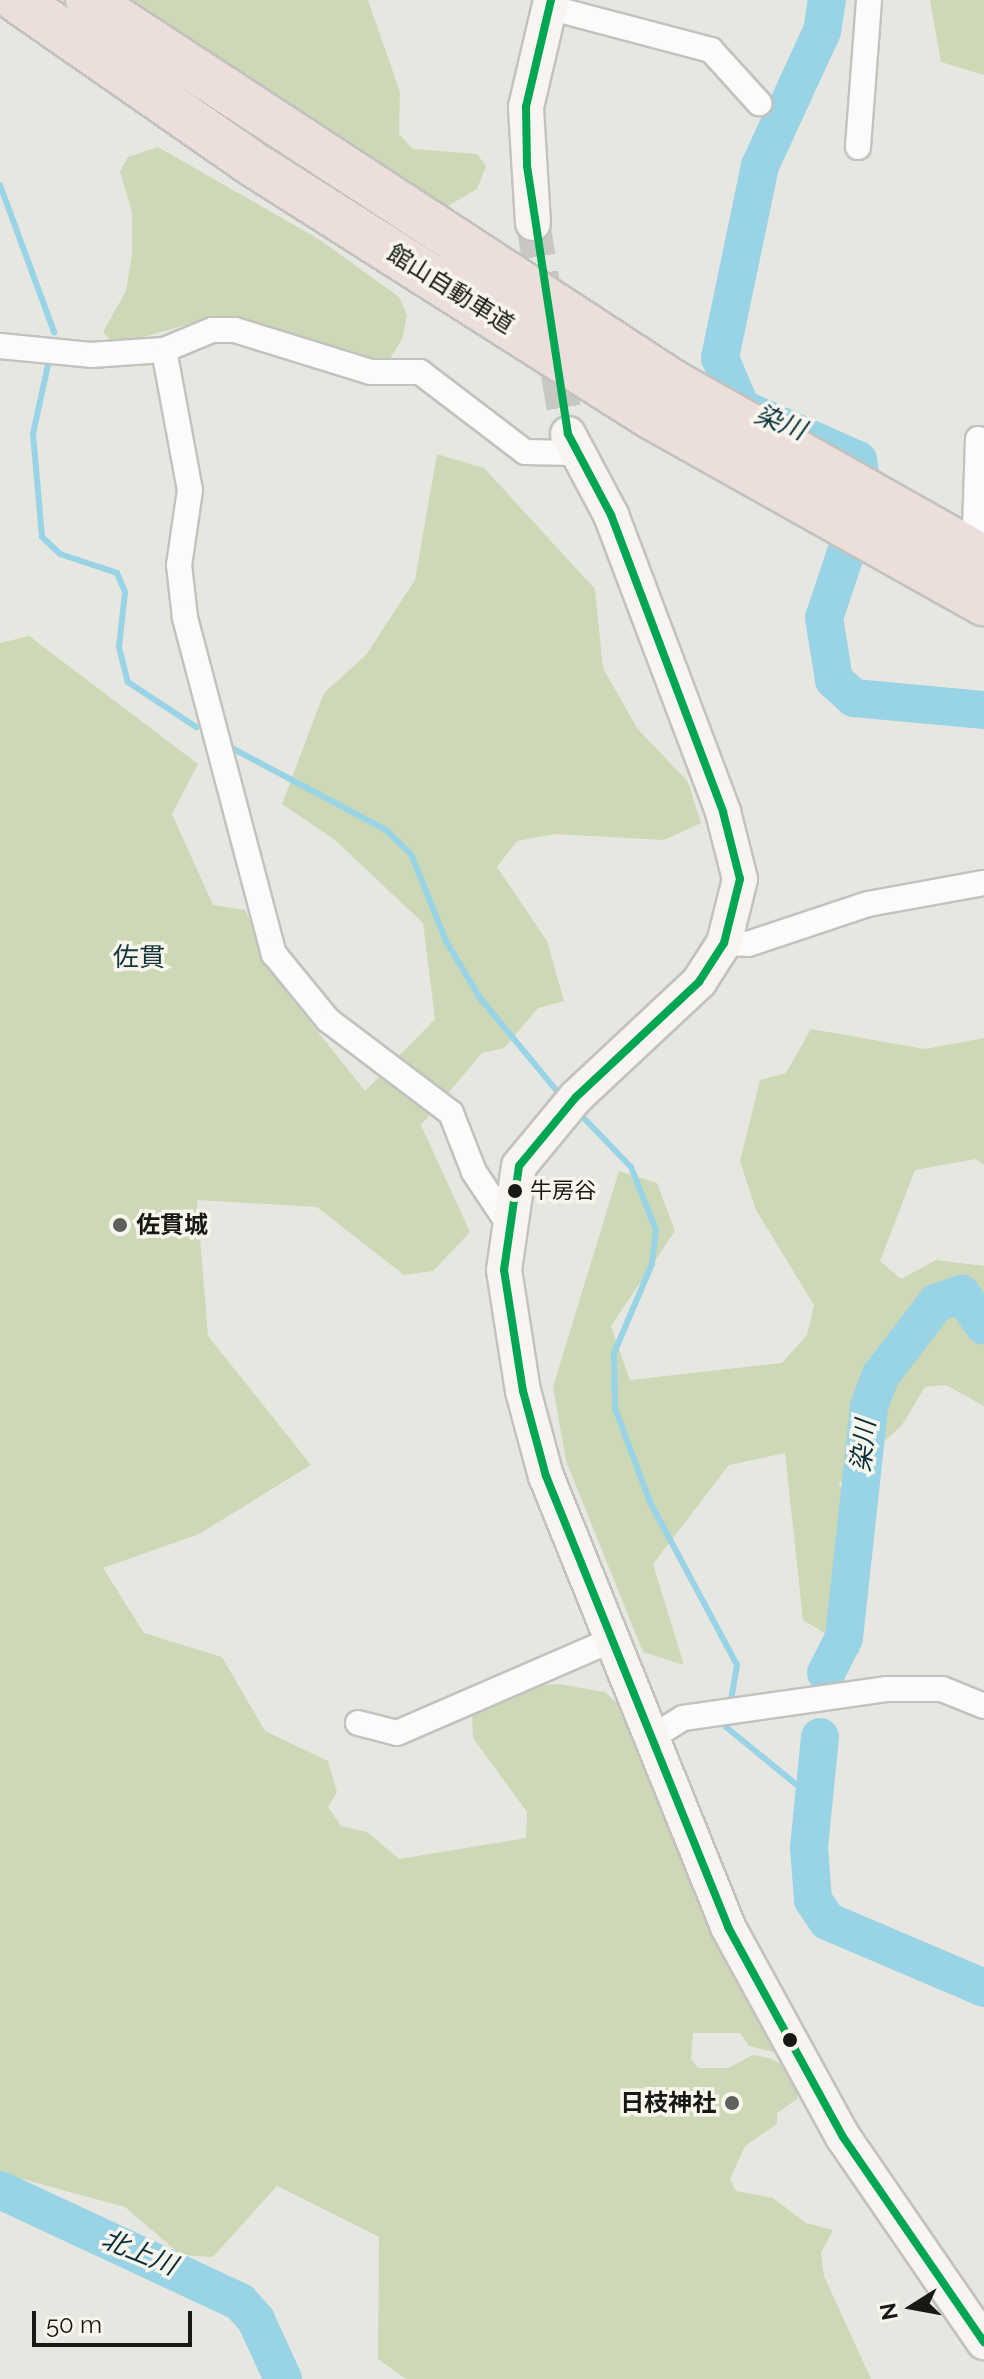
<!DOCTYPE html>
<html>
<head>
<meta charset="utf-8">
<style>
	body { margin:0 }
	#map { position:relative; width:984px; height:2379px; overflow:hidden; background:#e7e7e2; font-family:Raleway,"Noto Sans JP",sans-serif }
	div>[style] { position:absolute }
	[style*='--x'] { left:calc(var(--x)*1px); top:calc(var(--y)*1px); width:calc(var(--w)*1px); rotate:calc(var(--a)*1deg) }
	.green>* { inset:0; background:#cdd8b7 }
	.stream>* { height:6px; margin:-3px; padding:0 3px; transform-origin:3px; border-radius:3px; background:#99d3e6 }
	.river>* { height:38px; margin:-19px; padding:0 19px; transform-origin:19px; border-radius:19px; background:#99d3e6 }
	.secondary-tunnel>* { height:34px; margin-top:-17px; transform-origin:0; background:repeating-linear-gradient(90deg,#c8c8c3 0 34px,transparent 0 51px) }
	.roads { filter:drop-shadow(2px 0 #c2c2be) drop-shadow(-2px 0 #c2c2be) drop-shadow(0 2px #c2c2be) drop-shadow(0 -2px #c2c2be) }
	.street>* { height:24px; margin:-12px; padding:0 12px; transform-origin:12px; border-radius:12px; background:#fbfbfb }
	.secondary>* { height:34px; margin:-17px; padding:0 17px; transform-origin:17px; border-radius:17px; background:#f7f4f1 }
	.highway>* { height:44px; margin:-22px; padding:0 22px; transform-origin:22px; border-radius:22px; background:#ecdfdb }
	.bus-1>* { height:8px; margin:-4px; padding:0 4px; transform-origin:4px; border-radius:4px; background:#00a651 }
	.dots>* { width:22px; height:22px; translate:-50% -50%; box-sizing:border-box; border:4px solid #f7f5ec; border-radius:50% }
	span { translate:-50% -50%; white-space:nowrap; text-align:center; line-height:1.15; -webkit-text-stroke:7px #f7f5ec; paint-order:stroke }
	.bus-label { font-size:22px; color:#181814 }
	.left { translate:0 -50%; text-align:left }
	.street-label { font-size:24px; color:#181814 }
	.poi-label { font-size:24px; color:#181814; font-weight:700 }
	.right { translate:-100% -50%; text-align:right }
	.water-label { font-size:26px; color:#042e3a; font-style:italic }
	.neighbourhood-label { font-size:26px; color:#15363c }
	.north { position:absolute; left:872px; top:2267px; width:80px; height:80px; -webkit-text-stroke:6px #f7f5ec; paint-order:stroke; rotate:259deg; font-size:22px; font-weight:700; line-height:32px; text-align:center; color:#181814 }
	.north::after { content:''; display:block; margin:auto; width:28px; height:36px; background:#181814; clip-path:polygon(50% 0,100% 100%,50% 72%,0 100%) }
	.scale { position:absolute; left:32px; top:2311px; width:160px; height:36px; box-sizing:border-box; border:4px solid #181814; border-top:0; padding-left:10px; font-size:24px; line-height:28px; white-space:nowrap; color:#181814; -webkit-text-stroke:6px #f7f5ec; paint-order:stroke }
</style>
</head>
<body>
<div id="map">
	<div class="green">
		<i style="clip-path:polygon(127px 0,368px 0,400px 92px,399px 134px,413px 149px,477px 154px,486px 166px,477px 189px,441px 210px)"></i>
		<i style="clip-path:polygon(930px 0,984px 0,984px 75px,941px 62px)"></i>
		<i style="clip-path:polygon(158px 147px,320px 240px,399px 297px,407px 315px,402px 339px,381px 374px,315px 341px,217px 316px,115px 345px,103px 332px,126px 291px,132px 254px,132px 212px,120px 172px,128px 157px)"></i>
		<i style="clip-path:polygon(437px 454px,484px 468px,595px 589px,603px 668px,637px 728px,688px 782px,701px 823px,664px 840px,555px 834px,517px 841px,497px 867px,547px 941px,564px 1001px,538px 1008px,504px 1048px,482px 1053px,421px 1125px,470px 1232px,433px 1271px,404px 1275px,317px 1207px,197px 1200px,208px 1336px,311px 1465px,199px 1534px,103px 1568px,144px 1633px,222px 1657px,265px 1731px,328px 1761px,337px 1792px,328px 1807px,341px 1826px,367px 1832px,399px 1859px,526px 1838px,527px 1812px,473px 1738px,472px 1714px,527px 1686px,558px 1684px,605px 1692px,624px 1710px,713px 1936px,780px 2042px,773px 2052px,749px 2046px,740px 2033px,693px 2033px,691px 2059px,698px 2068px,728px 2068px,753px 2055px,769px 2058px,794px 2070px,799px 2087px,797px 2099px,777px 2113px,777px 2124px,745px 2146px,730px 2179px,736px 2191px,773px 2198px,806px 2223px,833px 2230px,821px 2253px,824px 2276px,871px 2379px,406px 2379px,378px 2359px,379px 2237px,277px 2186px,213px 2257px,181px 2255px,125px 2207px,0 2173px,0 643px,29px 636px,198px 764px,172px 814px,213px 905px,245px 910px,279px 983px,365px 1091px,435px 1019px,423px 923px,335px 840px,282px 804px,324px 693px,366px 655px,415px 580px)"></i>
		<i style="clip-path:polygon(811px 1029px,925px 1049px,984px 1038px,984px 1165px,976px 1159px,915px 1170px,880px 1261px,901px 1279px,936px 1260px,984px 1266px,984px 1406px,946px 1385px,925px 1387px,902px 1425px,839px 1483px,867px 1553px,859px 1654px,803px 1620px,785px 1453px,729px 1465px,653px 1564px,684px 1665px,643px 1652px,566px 1461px,553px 1387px,619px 1171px,657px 1183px,675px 1231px,611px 1326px,630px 1380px,782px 1363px,807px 1335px,814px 1305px,756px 1210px,740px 1161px,760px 1080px,786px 1073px)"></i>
	</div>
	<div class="stream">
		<i style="--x:0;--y:185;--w:157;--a:69.8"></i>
		<i style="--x:48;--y:365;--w:71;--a:102.3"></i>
		<i style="--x:33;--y:434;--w:103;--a:85"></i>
		<i style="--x:42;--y:537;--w:25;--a:43"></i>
		<i style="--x:60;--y:554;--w:60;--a:18.4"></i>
		<i style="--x:117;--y:573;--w:21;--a:67"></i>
		<i style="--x:125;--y:592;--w:55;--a:96.2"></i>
		<i style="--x:119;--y:647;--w:36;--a:76"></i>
		<i style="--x:128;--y:682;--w:82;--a:33.5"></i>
		<i style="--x:230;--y:747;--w:177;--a:28"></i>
		<i style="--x:386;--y:830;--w:35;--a:44"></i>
		<i style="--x:411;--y:854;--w:94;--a:68.1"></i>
		<i style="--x:446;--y:941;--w:66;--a:59.2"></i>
		<i style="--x:480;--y:998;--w:129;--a:50.4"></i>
		<i style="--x:579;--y:1113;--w:75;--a:46.1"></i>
		<i style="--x:631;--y:1167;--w:68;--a:68.4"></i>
		<i style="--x:656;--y:1230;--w:34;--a:97"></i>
		<i style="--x:652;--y:1264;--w:97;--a:113.1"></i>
		<i style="--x:614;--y:1353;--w:55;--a:89"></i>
		<i style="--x:615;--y:1408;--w:100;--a:69.6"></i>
		<i style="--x:650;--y:1502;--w:185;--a:61.9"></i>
		<i style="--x:737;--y:1665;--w:42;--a:99.7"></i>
		<i style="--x:728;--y:1717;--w:10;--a:101"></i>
		<i style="--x:726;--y:1727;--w:114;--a:39.3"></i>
	</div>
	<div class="river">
		<i style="--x:827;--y:0;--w:31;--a:99"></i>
		<i style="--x:822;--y:31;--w:149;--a:114.7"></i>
		<i style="--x:760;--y:166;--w:196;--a:101.8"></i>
		<i style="--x:720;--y:358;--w:54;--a:67.2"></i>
		<i style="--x:741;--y:408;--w:128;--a:24"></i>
		<i style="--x:858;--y:460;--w:38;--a:81"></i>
		<i style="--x:864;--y:498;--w:126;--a:108.4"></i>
		<i style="--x:824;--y:618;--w:63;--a:80.8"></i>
		<i style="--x:834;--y:680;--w:27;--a:42"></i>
		<i style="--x:854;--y:698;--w:131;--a:5.3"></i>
		<i style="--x:826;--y:1673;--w:39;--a:-63"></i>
		<i style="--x:844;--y:1638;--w:233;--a:-83.8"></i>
		<i style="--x:869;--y:1406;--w:33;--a:-69"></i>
		<i style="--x:881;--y:1375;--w:91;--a:-52.6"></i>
		<i style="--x:936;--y:1303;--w:27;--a:-20"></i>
		<i style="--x:961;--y:1294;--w:39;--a:54"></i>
		<i style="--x:820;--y:1737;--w:111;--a:95.7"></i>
		<i style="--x:809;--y:1847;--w:53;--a:85.7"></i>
		<i style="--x:813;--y:1900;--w:25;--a:56"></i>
		<i style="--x:827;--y:1921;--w:171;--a:23.1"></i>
		<i style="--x:0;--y:2190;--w:265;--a:25"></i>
		<i style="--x:240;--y:2302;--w:24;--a:48"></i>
		<i style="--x:256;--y:2320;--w:65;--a:65.4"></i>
	</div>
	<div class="secondary-tunnel">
		<i style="--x:533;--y:223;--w:214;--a:80.6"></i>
	</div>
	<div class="roads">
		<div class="street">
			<i style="--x:548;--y:7;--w:169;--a:14.8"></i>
			<i style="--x:711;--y:50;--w:72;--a:47.8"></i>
			<i style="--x:858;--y:147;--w:147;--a:-85.7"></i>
			<i style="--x:0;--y:346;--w:91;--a:5.6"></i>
			<i style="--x:91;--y:355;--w:73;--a:-3.9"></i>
			<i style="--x:164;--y:350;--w:52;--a:-22.6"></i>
			<i style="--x:212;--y:330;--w:23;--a:0"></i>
			<i style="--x:235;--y:330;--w:142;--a:17.2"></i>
			<i style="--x:371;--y:372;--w:49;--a:0"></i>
			<i style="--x:420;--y:372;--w:132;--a:37.3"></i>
			<i style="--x:525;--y:452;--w:47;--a:1.2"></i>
			<i style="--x:164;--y:350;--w:142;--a:79.5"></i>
			<i style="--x:190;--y:490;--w:76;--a:98.3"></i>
			<i style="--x:179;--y:565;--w:53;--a:83.5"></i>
			<i style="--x:185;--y:618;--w:348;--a:75.2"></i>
			<i style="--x:274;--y:954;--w:85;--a:50.7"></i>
			<i style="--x:328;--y:1020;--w:154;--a:37.1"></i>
			<i style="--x:451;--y:1113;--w:63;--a:68.7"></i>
			<i style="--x:474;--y:1172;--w:58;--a:56.3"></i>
			<i style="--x:978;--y:439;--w:90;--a:91.9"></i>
			<i style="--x:975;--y:529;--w:11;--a:34"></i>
			<i style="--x:724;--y:943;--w:24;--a:2"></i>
			<i style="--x:748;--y:944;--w:126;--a:-18.4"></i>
			<i style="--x:868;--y:904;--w:118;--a:-10.3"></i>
			<i style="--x:358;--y:1723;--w:40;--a:14.4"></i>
			<i style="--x:397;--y:1733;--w:232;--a:-23.4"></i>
			<i style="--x:648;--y:1740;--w:41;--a:-32.2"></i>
			<i style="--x:683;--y:1718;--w:205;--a:-8.1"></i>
			<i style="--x:886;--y:1689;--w:56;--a:0"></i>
			<i style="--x:942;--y:1689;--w:45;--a:22"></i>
		</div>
		<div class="secondary">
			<i style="--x:533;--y:223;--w:116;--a:-93.5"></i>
			<i style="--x:526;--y:107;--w:110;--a:-76.8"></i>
			<i style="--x:568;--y:434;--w:92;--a:62"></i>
			<i style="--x:611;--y:515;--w:317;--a:69.3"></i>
			<i style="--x:723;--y:812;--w:69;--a:75.8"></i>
			<i style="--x:740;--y:879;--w:66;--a:104"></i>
			<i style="--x:724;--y:943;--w:46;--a:122.7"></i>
			<i style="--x:699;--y:982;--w:168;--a:136.9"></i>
			<i style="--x:576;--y:1097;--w:89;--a:129.6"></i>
			<i style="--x:519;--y:1166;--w:105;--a:98.2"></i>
			<i style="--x:504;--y:1270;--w:122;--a:81.1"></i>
			<i style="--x:523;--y:1391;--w:88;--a:74.9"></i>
			<i style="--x:546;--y:1476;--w:486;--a:68"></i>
			<i style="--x:728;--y:1927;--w:239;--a:61.3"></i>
			<i style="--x:843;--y:2137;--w:249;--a:55.5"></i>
		</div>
		<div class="highway">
			<i style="--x:17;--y:0;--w:287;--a:34.8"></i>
			<i style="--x:253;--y:164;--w:472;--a:32.4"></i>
			<i style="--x:652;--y:417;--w:381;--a:29.3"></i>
			<i style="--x:88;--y:0;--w:700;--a:33.17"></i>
			<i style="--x:674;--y:383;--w:356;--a:29.4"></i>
		</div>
	</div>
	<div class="bus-1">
		<i style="--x:551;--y:0;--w:110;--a:103.2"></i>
		<i style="--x:526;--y:107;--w:59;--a:89"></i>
		<i style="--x:527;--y:166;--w:271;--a:81.3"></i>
		<i style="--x:568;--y:434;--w:92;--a:62"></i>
		<i style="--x:611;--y:515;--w:317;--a:69.3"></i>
		<i style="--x:723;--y:812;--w:69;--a:75.8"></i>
		<i style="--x:740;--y:879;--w:66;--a:104"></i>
		<i style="--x:724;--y:943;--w:46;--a:122.7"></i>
		<i style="--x:699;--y:982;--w:168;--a:136.9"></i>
		<i style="--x:576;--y:1097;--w:89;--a:129.6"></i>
		<i style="--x:519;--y:1166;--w:105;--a:98.2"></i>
		<i style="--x:504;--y:1270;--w:122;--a:81.1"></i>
		<i style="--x:523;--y:1391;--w:88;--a:74.9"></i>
		<i style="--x:546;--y:1476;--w:486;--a:68"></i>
		<i style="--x:728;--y:1927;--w:239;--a:61.3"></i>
		<i style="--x:843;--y:2137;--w:249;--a:55.5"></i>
	</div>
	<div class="dots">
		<i style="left:515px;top:1191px;background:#181814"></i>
		<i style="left:120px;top:1225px;background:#60605c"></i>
		<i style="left:790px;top:2040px;background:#181814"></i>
		<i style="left:732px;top:2103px;background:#60605c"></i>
	</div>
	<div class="bus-label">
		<span class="left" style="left:530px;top:1191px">牛房谷</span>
	</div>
	<div class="street-label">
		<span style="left:451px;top:289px;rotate:32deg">館山自動車道</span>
	</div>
	<div class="poi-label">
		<span class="left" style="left:136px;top:1225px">佐貫城</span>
		<span class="right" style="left:716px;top:2103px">日枝神社</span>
	</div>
	<div class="water-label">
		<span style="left:780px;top:423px;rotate:21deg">染川</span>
		<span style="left:864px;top:1446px;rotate:-84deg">染川</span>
		<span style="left:139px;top:2253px;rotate:22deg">北上川</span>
	</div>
	<div class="neighbourhood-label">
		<span style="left:139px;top:958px">佐貫</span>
	</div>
	<div class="north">N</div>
	<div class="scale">50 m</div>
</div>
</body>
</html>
